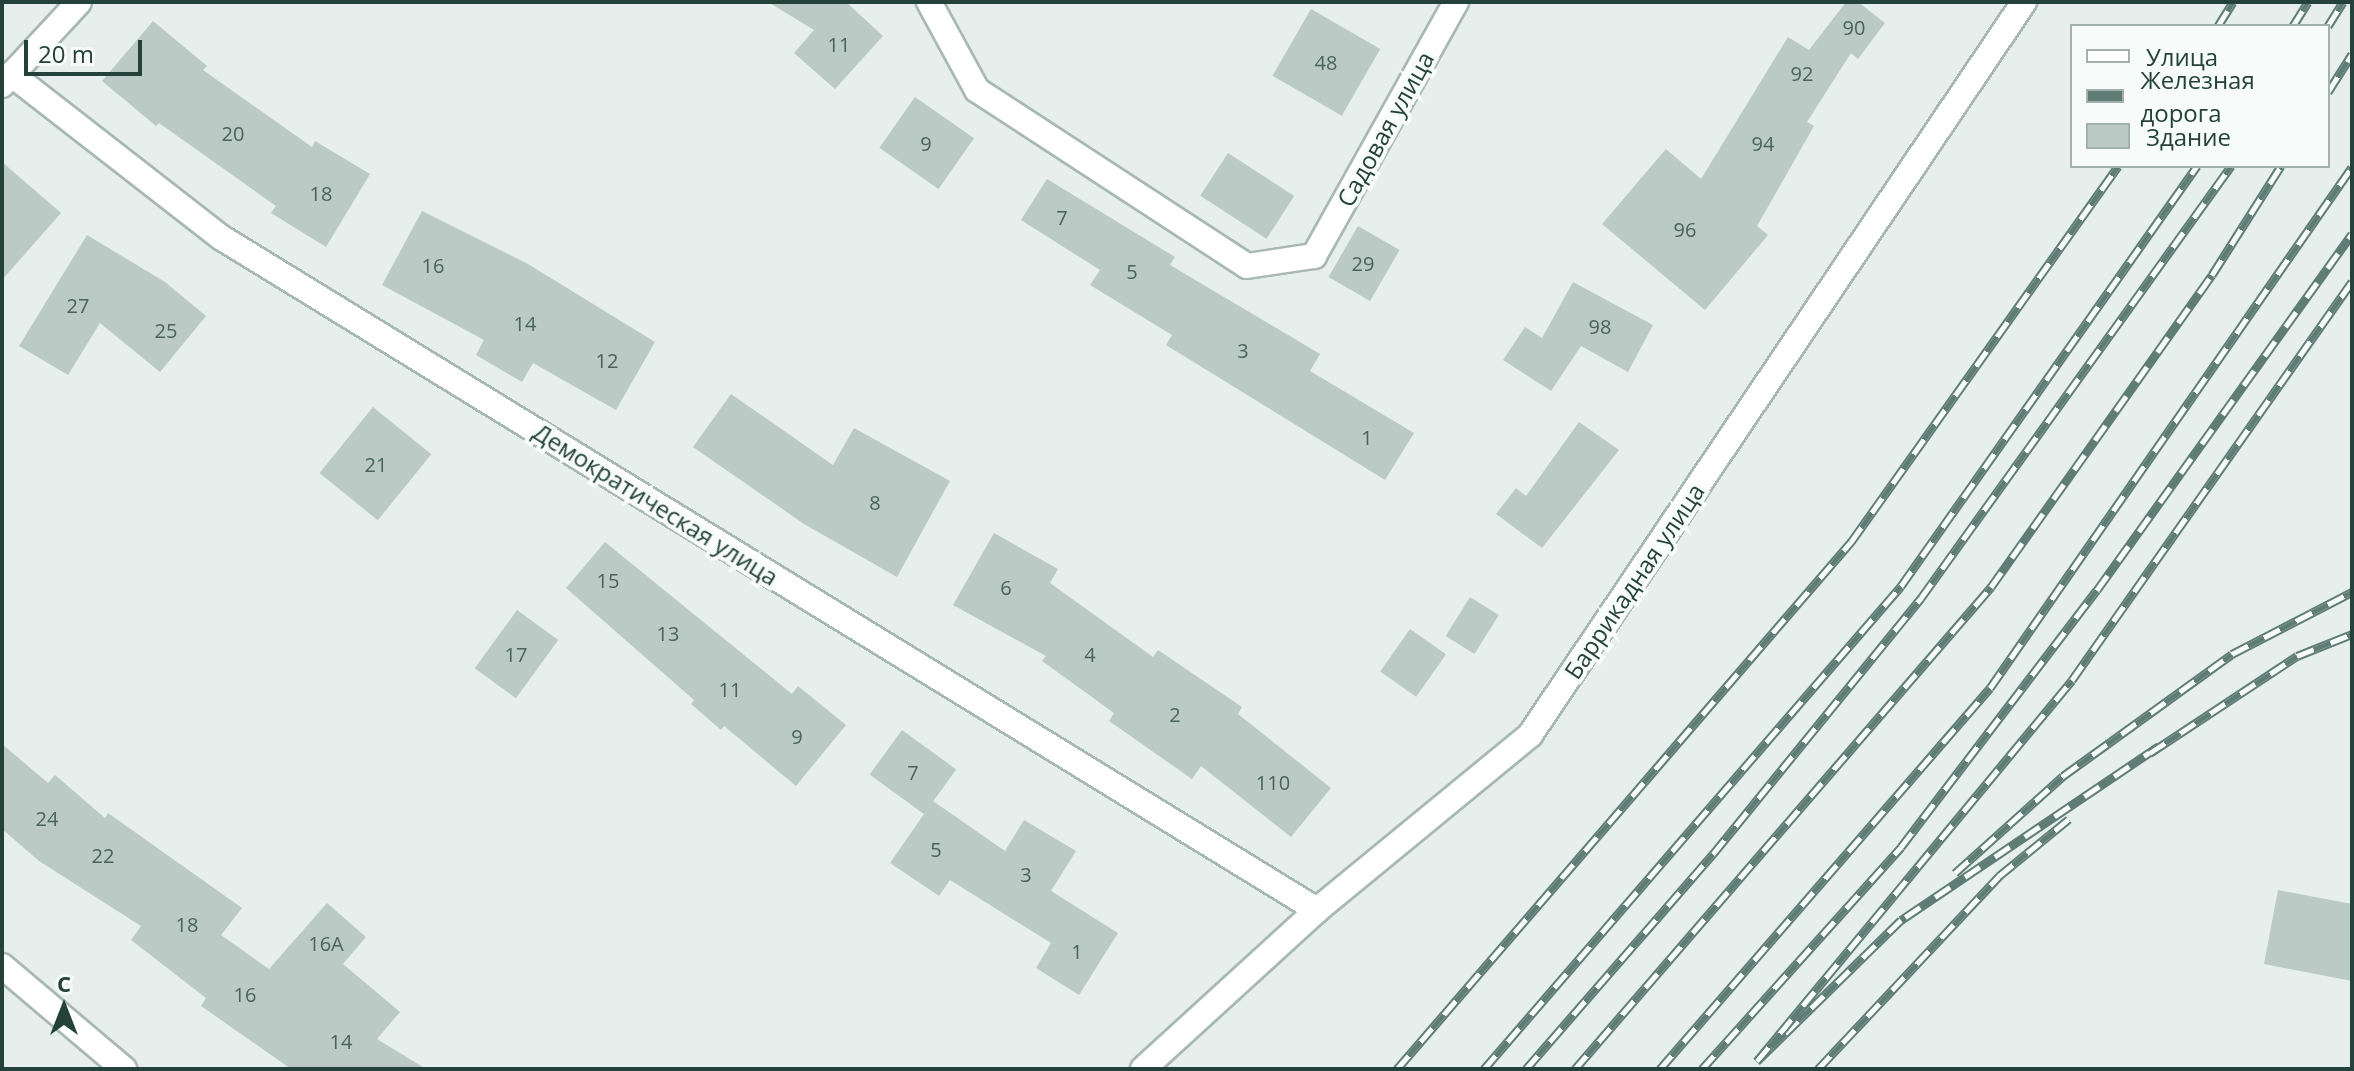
<!DOCTYPE html>
<html>
<head>
<meta charset="utf-8">
<style>
	body { margin:0 }
	#map { position:relative; width:2354px; height:1071px; overflow:hidden; background:#e6efeb; font-family:"Open Sans",sans-serif }
	div>[style] { position:absolute }
	[style*='--x'] { left:calc(var(--x)*1px); top:calc(var(--y)*1px); width:calc(var(--w)*1px); rotate:calc(var(--a)*1deg) }
	.building>* { inset:0; background:#bbcac4; transform-origin:0 0 }
	.roads { filter:drop-shadow(2px 0 #a8b8b2) drop-shadow(-2px 0 #a8b8b2) drop-shadow(0 2px #a8b8b2) drop-shadow(0 -2px #a8b8b2) }
	.minor>* { height:24px; margin:-12px; padding:0 12px; transform-origin:12px; border-radius:12px; background:#fff }
	.rail>* { height:9px; margin-top:-4.5px; transform-origin:0; background:repeating-linear-gradient(90deg,#f7fbf9 0 18px,#5f7d75 0 36px); box-sizing:border-box; border-block:2px solid #5f7d75 }
	span { translate:-50% -50%; white-space:nowrap; text-align:center; line-height:1.15; -webkit-text-stroke:8px #f7fbf9; paint-order:stroke }
	.number-label { font-size:20px; color:#4a645c }
	.number-label span { -webkit-text-stroke-width:0 }
	.street-label { font-size:24px; color:#24423a }
	.frame { position:absolute; inset:0; border:4px solid #24423a; pointer-events:none }
	.legend { position:absolute; left:2070px; top:24px; width:260px; height:144px; box-sizing:border-box; background:#f7fbf9; border:2px solid #a3b1ad; margin:0; padding:10px 14px; list-style:none; font-size:24px; color:#24423a }
	.legend li { display:flex; align-items:center; gap:16px; height:40px }
	.legend b { width:40px; border:2px solid #a3b1ad }
	.north { position:absolute; left:24px; top:967px; width:80px; height:80px; -webkit-text-stroke:6px #f7fbf9; paint-order:stroke; rotate:0deg; font-size:22px; font-weight:700; line-height:32px; text-align:center; color:#24423a }
	.north::after { content:''; display:block; margin:auto; width:28px; height:36px; background:#24423a; clip-path:polygon(50% 0,100% 100%,50% 72%,0 100%) }
	.scale { position:absolute; left:24px; top:40px; width:118px; height:36px; box-sizing:border-box; border:4px solid #24423a; border-top:0; padding-left:10px; font-size:24px; line-height:28px; white-space:nowrap; color:#24423a; -webkit-text-stroke:6px #f7fbf9; paint-order:stroke }
</style>
</head>
<body>
<div id="map">
	<div class="building">
		<i style="clip-path:polygon(768px 2px,846px 2px,883px 36px,835px 89px,794px 53px,814px 30px)"></i>
		<i style="clip-path:polygon(1846px 2px,1858px 2px,1885px 23px,1858px 59px,1851px 53px,1807px 122px,1814px 126px,1757px 226px,1768px 235px,1705px 310px,1602px 224px,1666px 149px,1701px 179px,1788px 37px,1809px 50px)"></i>
		<i style="left:1311px;top:9px;width:80px;height:77px;rotate:30deg"></i>
		<i style="clip-path:polygon(153px 21px,207px 66px,203px 70px,312px 147px,315px 141px,370px 174px,326px 247px,271px 213px,276px 206px,159px 123px,156px 126px,102px 81px)"></i>
		<i style="left:915px;top:97px;width:72px;height:62px;rotate:35deg"></i>
		<i style="left:1228px;top:153px;width:79px;height:51px;rotate:33deg"></i>
		<i style="clip-path:polygon(2px 162px,61px 213px,2px 280px)"></i>
		<i style="clip-path:polygon(1047px 179px,1175px 257px,1170px 265px,1320px 354px,1310px 371px,1414px 433px,1385px 480px,1166px 345px,1172px 335px,1090px 285px,1100px 270px,1021px 220px)"></i>
		<i style="clip-path:polygon(422px 211px,528px 264px,655px 342px,616px 410px,533px 363px,522px 382px,476px 355px,484px 340px,382px 285px)"></i>
		<i style="left:1358px;top:226px;width:48px;height:59px;rotate:30deg"></i>
		<i style="clip-path:polygon(87px 235px,165px 282px,206px 316px,160px 372px,100px 323px,68px 375px,19px 346px)"></i>
		<i style="clip-path:polygon(1573px 282px,1653px 325px,1628px 372px,1581px 346px,1551px 391px,1503px 360px,1525px 327px,1542px 338px)"></i>
		<i style="clip-path:polygon(731px 394px,833px 465px,854px 428px,950px 481px,897px 577px,804px 524px,693px 447px)"></i>
		<i style="left:373px;top:407px;width:75px;height:85px;rotate:39deg"></i>
		<i style="clip-path:polygon(1579px 422px,1619px 450px,1542px 548px,1496px 514px,1516px 488px,1526px 496px)"></i>
		<i style="clip-path:polygon(994px 533px,1058px 569px,1050px 583px,1153px 657px,1158px 650px,1242px 707px,1238px 714px,1331px 788px,1291px 837px,1201px 766px,1192px 779px,1109px 721px,1114px 713px,1042px 661px,1046px 656px,953px 605px)"></i>
		<i style="clip-path:polygon(605px 542px,792px 694px,798px 686px,846px 725px,796px 786px,724px 726px,721px 730px,691px 704px,694px 700px,566px 588px)"></i>
		<i style="left:1470px;top:597px;width:34px;height:46px;rotate:32deg"></i>
		<i style="left:517px;top:610px;width:51px;height:72px;rotate:36deg"></i>
		<i style="left:1410px;top:629px;width:44px;height:52px;rotate:35deg"></i>
		<i style="left:902px;top:730px;width:67px;height:55px;rotate:36deg"></i>
		<i style="clip-path:polygon(2px 744px,48px 783px,55px 775px,105px 818px,108px 813px,242px 908px,221px 935px,269px 969px,327px 903px,366px 937px,343px 964px,400px 1012px,377px 1039px,426px 1069px,291px 1069px,201px 1006px,206px 998px,131px 940px,141px 926px,39px 861px,2px 829px)"></i>
		<i style="clip-path:polygon(933px 801px,1005px 851px,1024px 820px,1076px 851px,1051px 891px,1118px 933px,1079px 995px,1036px 968px,1051px 943px,950px 880px,939px 896px,890px 863px)"></i>
		<i style="clip-path:polygon(2278px 890px,2352px 904px,2352px 981px,2264px 964px)"></i>
	</div>
	<div class="roads">
		<div class="minor">
			<i style="--x:929;--y:2;--w:100;--a:61.4"></i>
			<i style="--x:977;--y:90;--w:322;--a:33.1"></i>
			<i style="--x:1247;--y:266;--w:68;--a:-8.5"></i>
			<i style="--x:1314;--y:256;--w:291;--a:-60.8"></i>
			<i style="--x:11;--y:74;--w:267;--a:37.9"></i>
			<i style="--x:222;--y:238;--w:1285;--a:31.54"></i>
			<i style="--x:2;--y:85;--w:113;--a:-47.1"></i>
			<i style="--x:2;--y:966;--w:160;--a:40.2"></i>
			<i style="--x:1143;--y:1069;--w:236;--a:-42.4"></i>
			<i style="--x:1317;--y:910;--w:276;--a:-39.4"></i>
			<i style="--x:1530;--y:735;--w:884;--a:-56.02"></i>
		</div>
	</div>
	<div class="rail">
		<i style="--x:2218;--y:26;--w:28;--a:-58"></i>
		<i style="--x:2293;--y:26;--w:28;--a:-58"></i>
		<i style="--x:2328;--y:26;--w:28;--a:-58"></i>
		<i style="--x:2328;--y:92;--w:45;--a:-57.7"></i>
		<i style="--x:2159;--y:746;--w:311;--a:146"></i>
		<i style="--x:1901;--y:920;--w:202;--a:135.6"></i>
		<i style="--x:1757;--y:1061;--w:494;--a:-50.4"></i>
		<i style="--x:2072;--y:680;--w:487;--a:-54.9"></i>
		<i style="--x:2150;--y:753;--w:176;--a:-33.4"></i>
		<i style="--x:2297;--y:656;--w:59;--a:-21.8"></i>
		<i style="--x:1955;--y:873;--w:145;--a:-41.9"></i>
		<i style="--x:2063;--y:776;--w:208;--a:-35.8"></i>
		<i style="--x:2232;--y:654;--w:135;--a:-27.3"></i>
		<i style="--x:1397;--y:1069;--w:696;--a:-49.26"></i>
		<i style="--x:1851;--y:542;--w:461;--a:-54.6"></i>
		<i style="--x:1484;--y:1069;--w:638;--a:-49.19"></i>
		<i style="--x:1901;--y:586;--w:514;--a:-54.83"></i>
		<i style="--x:1526;--y:1069;--w:285;--a:-49"></i>
		<i style="--x:1713;--y:854;--w:330;--a:-50.9"></i>
		<i style="--x:1921;--y:598;--w:532;--a:-54.34"></i>
		<i style="--x:1575;--y:1069;--w:637;--a:-49.2"></i>
		<i style="--x:1991;--y:587;--w:382;--a:-54.7"></i>
		<i style="--x:2212;--y:275;--w:129;--a:-57.7"></i>
		<i style="--x:1660;--y:1069;--w:504;--a:-49.1"></i>
		<i style="--x:1990;--y:688;--w:634;--a:-55.21"></i>
		<i style="--x:1702;--y:1069;--w:298;--a:-48.1"></i>
		<i style="--x:1901;--y:847;--w:323;--a:-52.7"></i>
		<i style="--x:2097;--y:590;--w:438;--a:-54.4"></i>
		<i style="--x:1818;--y:1069;--w:265;--a:-46.8"></i>
		<i style="--x:1999;--y:876;--w:90;--a:-39.2"></i>
	</div>
	<div class="number-label">
		<span style="left:1854px;top:27px">90</span>
		<span style="left:839px;top:44px">11</span>
		<span style="left:1326px;top:62px">48</span>
		<span style="left:1802px;top:73px">92</span>
		<span style="left:233px;top:133px">20</span>
		<span style="left:926px;top:143px">9</span>
		<span style="left:1763px;top:143px">94</span>
		<span style="left:321px;top:193px">18</span>
		<span style="left:1062px;top:217px">7</span>
		<span style="left:1685px;top:229px">96</span>
		<span style="left:1363px;top:263px">29</span>
		<span style="left:433px;top:265px">16</span>
		<span style="left:1132px;top:271px">5</span>
		<span style="left:78px;top:305px">27</span>
		<span style="left:525px;top:323px">14</span>
		<span style="left:1600px;top:326px">98</span>
		<span style="left:166px;top:330px">25</span>
		<span style="left:1243px;top:350px">3</span>
		<span style="left:607px;top:360px">12</span>
		<span style="left:1367px;top:437px">1</span>
		<span style="left:376px;top:464px">21</span>
		<span style="left:875px;top:502px">8</span>
		<span style="left:608px;top:580px">15</span>
		<span style="left:1006px;top:587px">6</span>
		<span style="left:668px;top:633px">13</span>
		<span style="left:516px;top:654px">17</span>
		<span style="left:1090px;top:654px">4</span>
		<span style="left:730px;top:689px">11</span>
		<span style="left:1175px;top:714px">2</span>
		<span style="left:797px;top:736px">9</span>
		<span style="left:913px;top:772px">7</span>
		<span style="left:1273px;top:782px">110</span>
		<span style="left:47px;top:818px">24</span>
		<span style="left:936px;top:849px">5</span>
		<span style="left:103px;top:855px">22</span>
		<span style="left:1026px;top:874px">3</span>
		<span style="left:187px;top:924px">18</span>
		<span style="left:326px;top:943px">16А</span>
		<span style="left:1077px;top:951px">1</span>
		<span style="left:245px;top:994px">16</span>
		<span style="left:341px;top:1041px">14</span>
	</div>
	<div class="street-label">
		<span style="left:1385px;top:129px;rotate:-61deg">Садовая улица</span>
		<span style="left:656px;top:504px;rotate:32deg">Демократическая улица</span>
		<span style="left:1634px;top:581px;rotate:-56deg">Баррикадная улица</span>
	</div>
	<div class="frame"></div>
	<ul class="legend">
	<li><b style="height:10px;background:#fff"></b>Улица</li>
	<li><b style="height:10px;background:#5f7d75"></b>Железная дорога</li>
	<li><b style="height:22px;background:#bbcac4"></b>Здание</li>
	</ul>
	<div class="north">С</div>
	<div class="scale">20 m</div>
</div>
</body>
</html>
